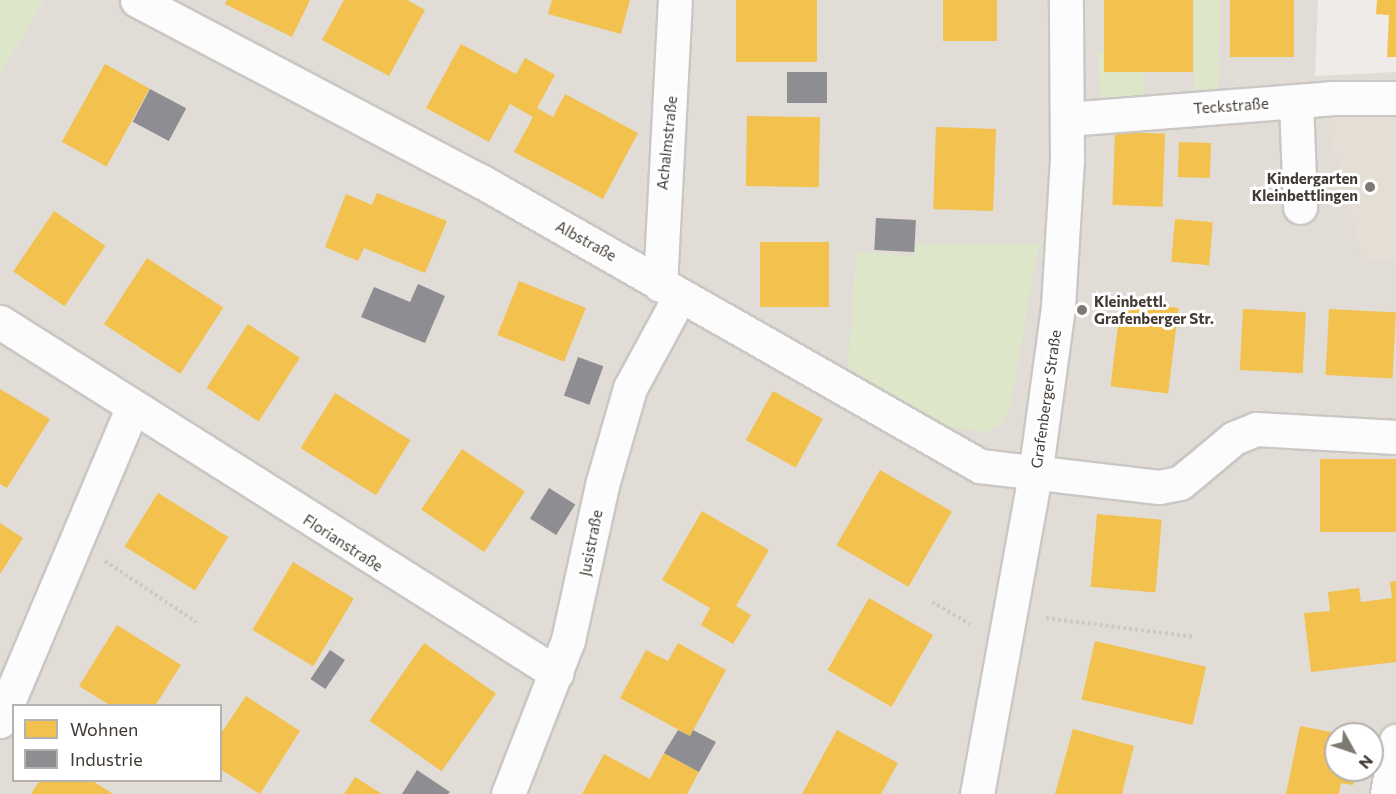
<!DOCTYPE html>
<html>
<head>
<meta charset="utf-8">
<style>
	body { margin:0 }
	#map { position:relative; width:1396px; height:794px; overflow:hidden; background:#eeebe8; font-family:Commissioner,sans-serif }
	div>[style] { position:absolute }
	[style*='--x'] { left:calc(var(--x)*1px); top:calc(var(--y)*1px); width:calc(var(--w)*1px); rotate:calc(var(--a)*1deg) }
	.residential>* { inset:0; background:#e1dcd6 }
	.education>* { inset:0; background:#e4ded4 }
	.green>* { inset:0; background:#dee6ca }
	.homes>* { inset:0; background:#f2c14e; transform-origin:0 0 }
	.industry>* { inset:0; background:#8d8d92; transform-origin:0 0 }
	.path>* { height:4px; margin-top:-2px; transform-origin:0; background:repeating-linear-gradient(90deg,#cccac6 0 3px,transparent 0 6px) }
	.roads { filter:drop-shadow(2px 0 #cac7c4) drop-shadow(-2px 0 #cac7c4) drop-shadow(0 2px #cac7c4) drop-shadow(0 -2px #cac7c4) }
	.minor>* { height:33px; margin:-16.5px; padding:0 16.5px; transform-origin:16.5px; border-radius:16.5px; background:#fcfcfc }
	.tertiary>* { height:33px; margin:-16.5px; padding:0 16.5px; transform-origin:16.5px; border-radius:16.5px; background:#fcfcfc }
	.dots>* { width:16px; height:16px; translate:-50% -50%; box-sizing:border-box; border:3px solid #fff; border-radius:50% }
	span { translate:-50% -50%; white-space:nowrap; text-align:center; line-height:1.15; -webkit-text-stroke:6px #fff; paint-order:stroke }
	.street-label { font-size:15px; color:#433c35 }
	.poi-label { font-size:15px; color:#433c35; font-weight:700 }
	.right { translate:-100% -50%; text-align:right }
	.left { translate:0 -50%; text-align:left }
	.legend { position:absolute; left:12px; top:704px; width:210px; height:78px; box-sizing:border-box; background:#fff; border:2px solid #b4b1ae; margin:0; padding:8px 10px; list-style:none; font-size:18px; color:#433c35 }
	.legend li { display:flex; align-items:center; gap:12px; height:30px }
	.legend b { width:30px; border:2px solid #b4b1ae }
	.north { position:absolute; left:1324px; top:722px; width:60px; height:60px; box-sizing:border-box; background:#fff; border:2px solid #b4b1ae; border-radius:50%; rotate:130deg; font-size:16px; font-weight:700; line-height:24px; text-align:center; color:#433c35 }
	.north::after { content:''; display:block; margin:auto; width:21px; height:27px; background:#7f7974; clip-path:polygon(50% 0,100% 100%,50% 72%,0 100%) }
</style>
</head>
<body>
<div id="map">
	<div class="residential">
		<i style="clip-path:polygon(evenodd,44px 0,1318px 0,1315px 76px,1396px 72px,1396px 794px,0 794px,0 74px,44px 0,14px 706px,220px 706px,220px 780px,14px 780px,14px 706px,44px 0,1336px 734px,1372px 734px,1372px 770px,1336px 770px,1336px 734px)"></i>
	</div>
	<div class="education">
		<i style="clip-path:polygon(1396px 113px,1396px 260px,1363px 261px,1325px 114px)"></i>
	</div>
	<div class="green">
		<i style="clip-path:polygon(0 0,44px 0,0 74px)"></i>
		<i style="clip-path:polygon(1194px 0,1221px 0,1218px 91px,1194px 94px)"></i>
		<i style="clip-path:polygon(1112px 50px,1144px 71px,1144px 98px,1099px 97px,1098px 51px)"></i>
		<i style="clip-path:polygon(916px 243px,1039px 244px,1010px 407px,1004px 421px,986px 432px,947px 427px,848px 368px,856px 252px,914px 256px)"></i>
	</div>
	<div class="homes">
		<i style="clip-path:polygon(227px 0,310px 0,292px 37px,225px 4px)"></i>
		<i style="clip-path:polygon(344px 0,407px 0,425px 10px,389px 76px,322px 40px)"></i>
		<i style="clip-path:polygon(552px 0,630px 0,621px 34px,548px 14px)"></i>
		<i style="left:736px;top:0;width:81px;height:62px"></i>
		<i style="left:943px;top:0;width:54px;height:41px"></i>
		<i style="left:1104px;top:0;width:89px;height:72px"></i>
		<i style="left:1230px;top:0;width:64px;height:57px"></i>
		<i style="clip-path:polygon(1377px 0,1396px 0,1396px 57px,1387px 57px,1389px 15px,1376px 14px)"></i>
		<i style="clip-path:polygon(461px 44px,516px 74px,525px 58px,555px 75px,537px 108px,553px 117px,565px 94px,638px 133px,603px 199px,514px 152px,533px 117px,510px 104px,489px 142px,426px 108px)"></i>
		<i style="left:105px;top:64px;width:51px;height:89px;rotate:29deg"></i>
		<i style="left:747px;top:116px;width:73px;height:70px;rotate:1deg"></i>
		<i style="left:936px;top:127px;width:60px;height:82px;rotate:2deg"></i>
		<i style="left:1115px;top:132px;width:50px;height:73px;rotate:2deg"></i>
		<i style="left:1179px;top:142px;width:32px;height:35px;rotate:2deg"></i>
		<i style="clip-path:polygon(377px 193px,447px 221px,425px 273px,364px 248px,358px 261px,325px 247px,346px 194px,372px 205px)"></i>
		<i style="left:54px;top:211px;width:62px;height:73px;rotate:34deg"></i>
		<i style="left:1175px;top:219px;width:38px;height:43px;rotate:5deg"></i>
		<i style="left:760px;top:242px;width:69px;height:65px"></i>
		<i style="left:147px;top:258px;width:91px;height:79px;rotate:33deg"></i>
		<i style="left:519px;top:281px;width:72px;height:58px;rotate:22deg"></i>
		<i style="left:1121px;top:301px;width:58px;height:86px;rotate:7deg"></i>
		<i style="left:1243px;top:309px;width:63px;height:61px;rotate:3deg"></i>
		<i style="left:1329px;top:309px;width:67px;height:66px;rotate:3deg"></i>
		<i style="left:248px;top:324px;width:62px;height:76px;rotate:33deg"></i>
		<i style="clip-path:polygon(0 389px,50px 419px,7px 488px,0 484px)"></i>
		<i style="left:773px;top:391px;width:57px;height:56px;rotate:29deg"></i>
		<i style="left:335px;top:393px;width:89px;height:65px;rotate:32deg"></i>
		<i style="left:462px;top:449px;width:76px;height:73px;rotate:34deg"></i>
		<i style="left:1396px;top:459px;width:73px;height:76px;rotate:90deg"></i>
		<i style="left:880px;top:470px;width:83px;height:87px;rotate:30deg"></i>
		<i style="left:158px;top:493px;width:83px;height:63px;rotate:32deg"></i>
		<i style="clip-path:polygon(702px 511px,769px 550px,736px 606px,751px 615px,733px 644px,701px 625px,710px 608px,662px 580px)"></i>
		<i style="left:1097px;top:514px;width:65px;height:73px;rotate:5deg"></i>
		<i style="clip-path:polygon(0 523px,23px 538px,0 574px)"></i>
		<i style="left:293px;top:562px;width:71px;height:79px;rotate:31deg"></i>
		<i style="clip-path:polygon(1396px 581px,1396px 662px,1311px 672px,1304px 613px,1330px 611px,1328px 592px,1359px 588px,1361px 602px,1392px 598px,1390px 582px)"></i>
		<i style="left:869px;top:598px;width:74px;height:83px;rotate:30deg"></i>
		<i style="clip-path:polygon(117px 625px,181px 665px,155px 706px,111px 706px,79px 686px)"></i>
		<i style="left:1095px;top:641px;width:114px;height:60px;rotate:13deg"></i>
		<i style="left:424px;top:643px;width:88px;height:95px;rotate:35deg"></i>
		<i style="clip-path:polygon(678px 643px,726px 670px,690px 736px,620px 698px,646px 650px,668px 661px)"></i>
		<i style="clip-path:polygon(246px 696px,300px 731px,260px 794px,220px 769px,220px 735px)"></i>
		<i style="clip-path:polygon(1300px 726px,1336px 733px,1336px 770px,1356px 770px,1353px 785px,1341px 783px,1339px 794px,1286px 794px)"></i>
		<i style="clip-path:polygon(1073px 729px,1134px 746px,1122px 794px,1055px 794px)"></i>
		<i style="clip-path:polygon(837px 730px,898px 763px,881px 794px,802px 794px)"></i>
		<i style="clip-path:polygon(664px 753px,699px 772px,687px 794px,582px 794px,604px 754px,650px 779px)"></i>
		<i style="clip-path:polygon(355px 777px,382px 794px,344px 794px)"></i>
		<i style="clip-path:polygon(40px 780px,91px 780px,113px 794px,31px 794px)"></i>
	</div>
	<div class="industry">
		<i style="left:787px;top:72px;width:40px;height:31px"></i>
		<i style="left:150px;top:89px;width:41px;height:37px;rotate:28deg"></i>
		<i style="left:876px;top:218px;width:40px;height:32px;rotate:3deg"></i>
		<i style="clip-path:polygon(418px 284px,445px 296px,425px 343px,361px 317px,374px 287px,410px 302px)"></i>
		<i style="left:578px;top:357px;width:27px;height:41px;rotate:20deg"></i>
		<i style="left:549px;top:488px;width:31px;height:36px;rotate:32deg"></i>
		<i style="left:330px;top:650px;width:18px;height:35px;rotate:34deg"></i>
		<i style="clip-path:polygon(678px 730px,690px 736px,693px 730px,716px 742px,699px 772px,664px 753px)"></i>
		<i style="clip-path:polygon(417px 770px,450px 792px,448px 794px,402px 794px)"></i>
	</div>
	<div class="path">
		<i style="--x:105;--y:561;--w:110;--a:33.8"></i>
		<i style="--x:932;--y:602;--w:44;--a:30.1"></i>
		<i style="--x:1046;--y:618;--w:150;--a:7.3"></i>
	</div>
	<div class="roads">
		<div class="minor">
			<i style="--x:137;--y:0;--w:386;--a:27.8"></i>
			<i style="--x:479;--y:180;--w:577;--a:29.72"></i>
			<i style="--x:980;--y:466;--w:180;--a:6.7"></i>
			<i style="--x:1159;--y:487;--w:21;--a:-11"></i>
			<i style="--x:1180;--y:483;--w:70;--a:-39.8"></i>
			<i style="--x:1234;--y:438;--w:24;--a:-22"></i>
			<i style="--x:1256;--y:429;--w:140;--a:3.3"></i>
			<i style="--x:1296;--y:101;--w:106;--a:87.8"></i>
			<i style="--x:1067;--y:119;--w:265;--a:-4.5"></i>
			<i style="--x:1331;--y:98;--w:65;--a:0"></i>
			<i style="--x:660;--y:285;--w:285;--a:-87"></i>
			<i style="--x:0;--y:322;--w:658;--a:32.26"></i>
			<i style="--x:0;--y:721;--w:339;--a:-67.1"></i>
			<i style="--x:508;--y:794;--w:165;--a:-68.7"></i>
			<i style="--x:568;--y:640;--w:159;--a:-77.6"></i>
			<i style="--x:602;--y:485;--w:101;--a:-73.9"></i>
			<i style="--x:630;--y:388;--w:105;--a:-61.5"></i>
			<i style="--x:1387;--y:794;--w:54;--a:-80.4"></i>
		</div>
		<div class="tertiary">
			<i style="--x:977;--y:794;--w:324;--a:-79.7"></i>
			<i style="--x:1035;--y:475;--w:171;--a:-82.2"></i>
			<i style="--x:1058;--y:306;--w:146;--a:-86.5"></i>
			<i style="--x:1067;--y:160;--w:160;--a:-90.4"></i>
		</div>
	</div>
	<div class="dots">
		<i style="left:1370px;top:187px;background:#7f7974"></i>
		<i style="left:1082px;top:310px;background:#7f7974"></i>
	</div>
	<div class="street-label">
		<span style="left:1231px;top:106px;rotate:-4deg">Teckstraße</span>
		<span style="left:667px;top:143px;rotate:-84deg">Achalmstraße</span>
		<span style="left:586px;top:241px;rotate:29deg">Albstraße</span>
		<span style="left:1046px;top:399px;rotate:-82deg">Grafenberger Straße</span>
		<span style="left:343px;top:543px;rotate:33deg">Florianstraße</span>
		<span style="left:591px;top:543px;rotate:-79deg">Jusistraße</span>
	</div>
	<div class="poi-label">
		<span class="right" style="left:1358px;top:187px">Kindergarten<br>Kleinbettlingen</span>
		<span class="left" style="left:1094px;top:310px">Kleinbettl.<br>Grafenberger Str.</span>
	</div>
	<ul class="legend">
	<li><b style="height:16px;background:#f2c14e"></b>Wohnen</li>
	<li><b style="height:16px;background:#8d8d92"></b>Industrie</li>
	</ul>
	<div class="north">N</div>
</div>
</body>
</html>
